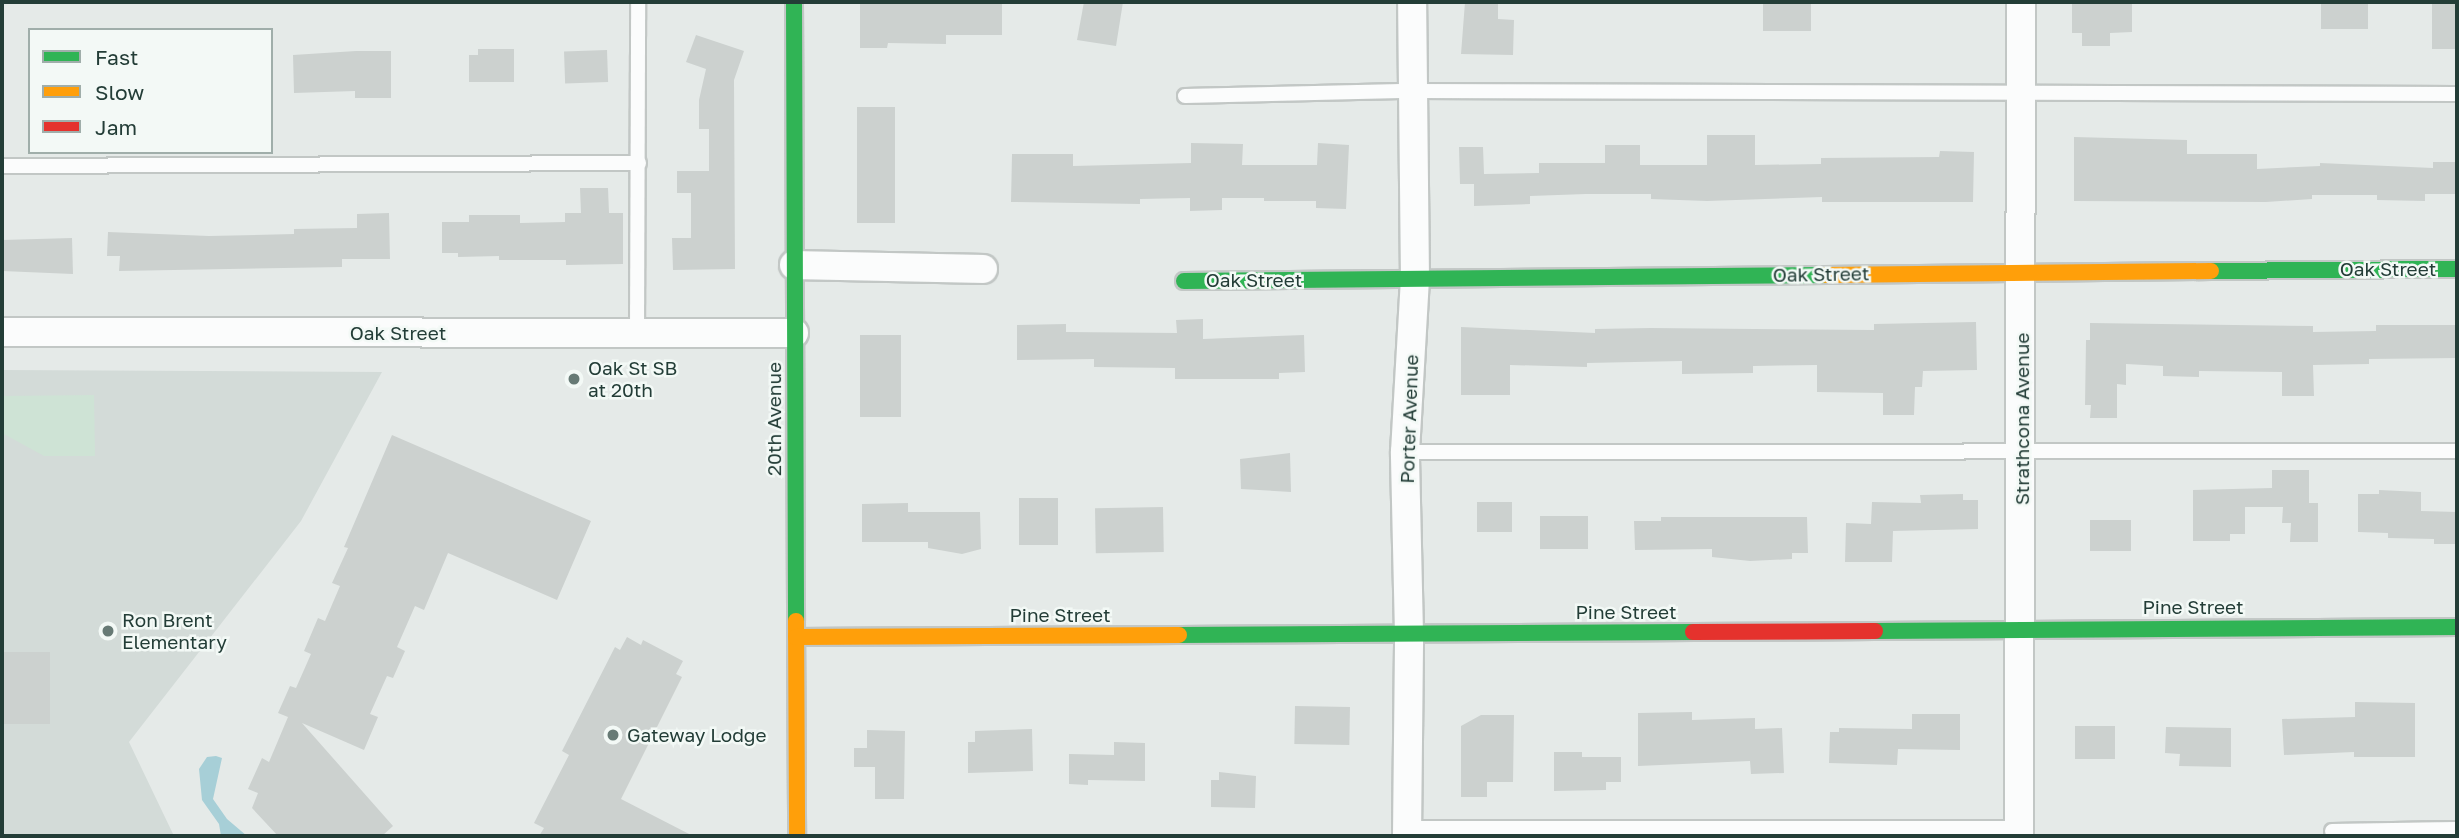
<!DOCTYPE html>
<html>
<head>
<meta charset="utf-8">
<style>
	body { margin:0 }
	#map { position:relative; width:2459px; height:838px; overflow:hidden; background:#e5eae8; font-family:"Golos Text",sans-serif }
	div>[style] { position:absolute }
	[style*='--x'] { left:calc(var(--x)*1px); top:calc(var(--y)*1px); width:calc(var(--w)*1px); rotate:calc(var(--a)*1deg) }
	.built>* { inset:0; background:#d3dbd8 }
	.green>* { inset:0; background:#cee3d5 }
	.water>* { inset:0; background:#a7cfd7 }
	.building>* { inset:0; background:#ccd1cf; transform-origin:0 0 }
	.roads { filter:drop-shadow(2px 0 #c2c7c5) drop-shadow(-2px 0 #c2c7c5) drop-shadow(0 2px #c2c7c5) drop-shadow(0 -2px #c2c7c5) }
	.lane>* { height:14px; margin:-7px; padding:0 7px; transform-origin:7px; border-radius:7px; background:#fbfcfc }
	.street>* { height:28px; margin:-14px; padding:0 14px; transform-origin:14px; border-radius:14px; background:#fbfcfc }
	.fast>* { height:16px; margin:-8px; padding:0 8px; transform-origin:8px; border-radius:8px; background:#30b455 }
	.slow>* { height:16px; margin:-8px; padding:0 8px; transform-origin:8px; border-radius:8px; background:#ff9f0a }
	.jam>* { height:16px; margin:-8px; padding:0 8px; transform-origin:8px; border-radius:8px; background:#e5322d }
	.dots>* { width:19px; height:19px; translate:-50% -50%; box-sizing:border-box; border:4px solid #f3f9f6; border-radius:50% }
	span { translate:-50% -50%; white-space:nowrap; text-align:center; line-height:1.15; -webkit-text-stroke:5px #f3f9f6; paint-order:stroke }
	.street-label { font-size:19px; color:#233d37 }
	.poi-label { font-size:19px; color:#233d37 }
	.left { translate:0 -50%; text-align:left }
	.frame { position:absolute; inset:0; border:4px solid #233d37; pointer-events:none }
	.legend { position:absolute; left:28px; top:28px; width:245px; height:126px; box-sizing:border-box; background:#f3f9f6; border:2px solid #a0aeaa; margin:0; padding:9px 12px; list-style:none; font-size:21px; color:#233d37 }
	.legend li { display:flex; align-items:center; gap:14px; height:35px }
	.legend b { width:35px; border:2px solid #a0aeaa }
</style>
</head>
<body>
<div id="map">
	<div class="built">
		<i style="clip-path:polygon(2px 370px,382px 372px,301px 521px,129px 742px,174px 836px,2px 836px)"></i>
	</div>
	<div class="green">
		<i style="clip-path:polygon(94px 395px,95px 456px,44px 456px,2px 433px,2px 396px)"></i>
	</div>
	<div class="water">
		<i style="clip-path:polygon(216px 756px,222px 758px,213px 799px,227px 819px,247px 836px,221px 836px,219px 824px,202px 800px,199px 769px,207px 757px)"></i>
	</div>
	<div class="building">
		<i style="clip-path:polygon(860px 2px,1002px 2px,1002px 35px,946px 35px,946px 44px,888px 43px,887px 48px,860px 48px)"></i>
		<i style="clip-path:polygon(1084px 2px,1123px 2px,1116px 46px,1077px 40px)"></i>
		<i style="clip-path:polygon(1465px 2px,1498px 2px,1498px 19px,1514px 20px,1513px 55px,1461px 54px)"></i>
		<i style="left:1763px;top:2px;width:48px;height:29px"></i>
		<i style="clip-path:polygon(2072px 2px,2132px 2px,2132px 32px,2110px 33px,2110px 46px,2082px 46px,2082px 33px,2072px 33px)"></i>
		<i style="left:2321px;top:2px;width:47px;height:27px"></i>
		<i style="left:2432px;top:2px;width:25px;height:47px"></i>
		<i style="clip-path:polygon(696px 35px,744px 51px,734px 80px,735px 269px,673px 270px,672px 238px,691px 238px,691px 193px,677px 193px,677px 171px,709px 171px,709px 129px,699px 129px,699px 100px,706px 69px,686px 62px)"></i>
		<i style="clip-path:polygon(478px 49px,514px 49px,514px 82px,469px 82px,469px 55px,478px 55px)"></i>
		<i style="left:607px;top:50px;width:32px;height:43px;rotate:88deg"></i>
		<i style="clip-path:polygon(356px 51px,391px 51px,391px 98px,355px 98px,355px 91px,294px 93px,293px 55px)"></i>
		<i style="left:857px;top:107px;width:38px;height:116px"></i>
		<i style="clip-path:polygon(1707px 135px,1755px 135px,1755px 165px,1821px 164px,1821px 158px,1939px 157px,1940px 151px,1974px 152px,1973px 202px,1822px 202px,1822px 197px,1707px 201px,1651px 199px,1651px 194px,1586px 194px,1530px 196px,1530px 204px,1474px 206px,1474px 184px,1460px 184px,1459px 147px,1483px 147px,1484px 174px,1539px 173px,1539px 163px,1605px 163px,1605px 145px,1640px 145px,1640px 165px,1707px 165px)"></i>
		<i style="clip-path:polygon(2074px 137px,2187px 140px,2187px 154px,2257px 154px,2257px 169px,2320px 166px,2320px 163px,2433px 168px,2433px 162px,2457px 162px,2457px 194px,2425px 194px,2425px 201px,2377px 200px,2377px 195px,2312px 195px,2312px 199px,2266px 202px,2074px 201px)"></i>
		<i style="clip-path:polygon(1191px 143px,1243px 144px,1242px 165px,1317px 165px,1318px 143px,1349px 145px,1346px 209px,1316px 208px,1316px 201px,1264px 201px,1264px 198px,1222px 198px,1222px 210px,1190px 211px,1190px 198px,1140px 199px,1140px 204px,1011px 202px,1012px 154px,1073px 154px,1073px 166px,1191px 163px)"></i>
		<i style="clip-path:polygon(580px 188px,608px 188px,609px 213px,623px 213px,623px 264px,566px 265px,566px 260px,499px 260px,499px 256px,458px 257px,458px 253px,442px 253px,442px 222px,469px 222px,469px 215px,520px 215px,520px 223px,565px 222px,565px 213px,581px 213px)"></i>
		<i style="clip-path:polygon(389px 213px,390px 259px,342px 259px,342px 267px,119px 271px,120px 256px,107px 256px,108px 232px,209px 236px,294px 234px,294px 229px,357px 228px,357px 214px)"></i>
		<i style="clip-path:polygon(72px 238px,73px 274px,2px 271px,2px 240px)"></i>
		<i style="clip-path:polygon(1203px 319px,1203px 339px,1304px 335px,1305px 372px,1279px 373px,1279px 379px,1175px 379px,1175px 368px,1094px 367px,1094px 359px,1017px 360px,1017px 325px,1066px 324px,1066px 332px,1177px 333px,1176px 320px)"></i>
		<i style="clip-path:polygon(1976px 322px,1977px 370px,1923px 371px,1922px 387px,1915px 387px,1914px 415px,1883px 415px,1883px 393px,1817px 392px,1817px 365px,1753px 366px,1753px 373px,1682px 374px,1682px 361px,1587px 363px,1587px 367px,1510px 365px,1510px 395px,1461px 395px,1461px 327px,1595px 333px,1595px 329px,1651px 328px,1874px 330px,1874px 324px)"></i>
		<i style="clip-path:polygon(2090px 323px,2313px 326px,2313px 332px,2376px 331px,2376px 325px,2457px 325px,2457px 358px,2369px 359px,2369px 364px,2313px 365px,2314px 396px,2282px 396px,2282px 372px,2199px 371px,2199px 377px,2163px 376px,2163px 366px,2126px 364px,2126px 385px,2117px 384px,2117px 418px,2090px 418px,2091px 405px,2085px 405px,2086px 340px,2090px 340px)"></i>
		<i style="left:860px;top:335px;width:41px;height:82px"></i>
		<i style="clip-path:polygon(392px 435px,591px 521px,557px 600px,448px 553px,424px 610px,415px 606px,397px 647px,405px 651px,393px 678px,387px 676px,370px 714px,378px 717px,364px 750px,302px 723px,393px 826px,382px 836px,278px 836px,252px 808px,258px 793px,248px 789px,262px 758px,269px 762px,288px 717px,278px 713px,290px 686px,296px 688px,311px 654px,304px 651px,318px 618px,325px 621px,340px 586px,332px 583px,348px 548px,344px 547px)"></i>
		<i style="clip-path:polygon(1290px 453px,1291px 492px,1241px 489px,1240px 459px)"></i>
		<i style="clip-path:polygon(2272px 470px,2309px 470px,2309px 503px,2318px 503px,2318px 542px,2290px 542px,2291px 523px,2282px 523px,2283px 507px,2245px 507px,2245px 534px,2230px 534px,2230px 541px,2193px 541px,2193px 490px,2272px 488px)"></i>
		<i style="clip-path:polygon(2379px 490px,2421px 492px,2421px 511px,2457px 512px,2457px 544px,2434px 544px,2434px 539px,2388px 538px,2388px 533px,2358px 532px,2358px 494px,2379px 494px)"></i>
		<i style="clip-path:polygon(1963px 494px,1963px 500px,1978px 500px,1978px 529px,1893px 531px,1892px 562px,1845px 562px,1846px 523px,1871px 524px,1872px 502px,1921px 503px,1920px 495px)"></i>
		<i style="left:1019px;top:498px;width:39px;height:47px"></i>
		<i style="left:1512px;top:502px;width:30px;height:35px;rotate:90deg"></i>
		<i style="clip-path:polygon(908px 503px,908px 512px,980px 512px,981px 549px,962px 554px,928px 548px,928px 542px,862px 542px,862px 504px)"></i>
		<i style="left:1163px;top:507px;width:45px;height:68px;rotate:89deg"></i>
		<i style="left:1540px;top:516px;width:48px;height:33px"></i>
		<i style="clip-path:polygon(1661px 517px,1807px 517px,1808px 553px,1792px 553px,1792px 559px,1750px 561px,1712px 557px,1712px 549px,1635px 550px,1634px 521px,1661px 521px)"></i>
		<i style="left:2090px;top:520px;width:41px;height:31px"></i>
		<i style="clip-path:polygon(627px 637px,641px 645px,643px 640px,683px 661px,676px 674px,682px 677px,621px 799px,693px 836px,539px 836px,544px 828px,534px 823px,569px 755px,562px 751px,615px 647px,620px 650px)"></i>
		<i style="left:2px;top:652px;width:48px;height:72px"></i>
		<i style="clip-path:polygon(2355px 702px,2415px 703px,2415px 757px,2354px 757px,2354px 752px,2284px 755px,2282px 719px,2355px 717px)"></i>
		<i style="left:1295px;top:706px;width:55px;height:38px;rotate:1deg"></i>
		<i style="clip-path:polygon(1692px 712px,1692px 720px,1755px 718px,1755px 729px,1782px 728px,1784px 773px,1751px 774px,1750px 761px,1638px 766px,1638px 713px)"></i>
		<i style="clip-path:polygon(1912px 714px,1960px 714px,1960px 750px,1898px 749px,1897px 765px,1829px 763px,1830px 732px,1839px 732px,1839px 728px,1912px 729px)"></i>
		<i style="clip-path:polygon(1481px 715px,1514px 715px,1513px 782px,1487px 782px,1487px 797px,1461px 797px,1461px 726px)"></i>
		<i style="left:2115px;top:726px;width:33px;height:40px;rotate:90deg"></i>
		<i style="clip-path:polygon(2166px 727px,2231px 728px,2231px 767px,2179px 766px,2180px 754px,2165px 753px)"></i>
		<i style="clip-path:polygon(1032px 729px,1033px 771px,968px 773px,968px 742px,975px 742px,975px 731px)"></i>
		<i style="clip-path:polygon(867px 730px,905px 731px,904px 799px,875px 799px,875px 767px,854px 767px,854px 748px,867px 748px)"></i>
		<i style="clip-path:polygon(1114px 742px,1145px 743px,1145px 781px,1088px 780px,1088px 785px,1069px 784px,1069px 754px,1114px 755px)"></i>
		<i style="clip-path:polygon(1554px 752px,1582px 752px,1582px 757px,1621px 757px,1621px 782px,1606px 782px,1606px 790px,1554px 791px)"></i>
		<i style="clip-path:polygon(1219px 772px,1256px 776px,1255px 808px,1211px 807px,1211px 780px,1219px 780px)"></i>
	</div>
	<div class="roads">
		<div class="lane">
			<i style="--x:1185;--y:96;--w:227;--a:-1.3"></i>
			<i style="--x:1412;--y:91;--w:1045;--a:0.16"></i>
			<i style="--x:2;--y:166;--w:637;--a:-0.27"></i>
			<i style="--x:637;--y:333;--w:331;--a:-89.8"></i>
			<i style="--x:1405;--y:452;--w:1052;--a:-0.05"></i>
			<i style="--x:1407;--y:828;--w:612;--a:0"></i>
			<i style="--x:2332;--y:831;--w:125;--a:-0.9"></i>
		</div>
		<div class="street">
			<i style="--x:794;--y:265;--w:189;--a:1.2"></i>
			<i style="--x:2;--y:332;--w:792;--a:0.07"></i>
			<i style="--x:1407;--y:836;--w:202;--a:-89.4"></i>
			<i style="--x:1409;--y:634;--w:182;--a:-91.3"></i>
			<i style="--x:1405;--y:452;--w:173;--a:-86.7"></i>
			<i style="--x:1415;--y:279;--w:277;--a:-90.6"></i>
			<i style="--x:2019;--y:836;--w:834;--a:-89.86"></i>
		</div>
		<div class="fast">
			<i style="--x:794;--y:2;--w:619;--a:89.81"></i>
			<i style="--x:2211;--y:271;--w:246;--a:-0.5"></i>
			<i style="--x:1184;--y:281;--w:642;--a:-0.54"></i>
			<i style="--x:1875;--y:631;--w:582;--a:-0.39"></i>
			<i style="--x:1179;--y:635;--w:514;--a:-0.33"></i>
		</div>
		<div class="slow">
			<i style="--x:1826;--y:275;--w:385;--a:-0.6"></i>
			<i style="--x:796;--y:621;--w:215;--a:89.7"></i>
			<i style="--x:796;--y:637;--w:383;--a:-0.3"></i>
		</div>
		<div class="jam">
			<i style="--x:1693;--y:632;--w:182;--a:-0.3"></i>
		</div>
	</div>
	<div class="dots">
		<i style="left:574px;top:379px;background:#677a75"></i>
		<i style="left:108px;top:631px;background:#677a75"></i>
		<i style="left:613px;top:735px;background:#677a75"></i>
	</div>
	<div class="street-label">
		<span style="left:2388px;top:269px">Oak Street</span>
		<span style="left:1821px;top:274px;rotate:-1deg">Oak Street</span>
		<span style="left:1254px;top:280px">Oak Street</span>
		<span style="left:398px;top:333px">Oak Street</span>
		<span style="left:774px;top:419px;rotate:-90deg">20th Avenue</span>
		<span style="left:1409px;top:419px;rotate:-88deg">Porter Avenue</span>
		<span style="left:2022px;top:419px;rotate:-90deg">Strathcona Avenue</span>
		<span style="left:2193px;top:607px">Pine Street</span>
		<span style="left:1626px;top:612px">Pine Street</span>
		<span style="left:1060px;top:615px">Pine Street</span>
	</div>
	<div class="poi-label">
		<span class="left" style="left:588px;top:379px">Oak St SB<br>at 20th</span>
		<span class="left" style="left:122px;top:631px">Ron Brent<br>Elementary</span>
		<span class="left" style="left:627px;top:735px">Gateway Lodge</span>
	</div>
	<div class="frame"></div>
	<ul class="legend">
	<li><b style="height:9px;background:#30b455"></b>Fast</li>
	<li><b style="height:9px;background:#ff9f0a"></b>Slow</li>
	<li><b style="height:9px;background:#e5322d"></b>Jam</li>
	</ul>
</div>
</body>
</html>
